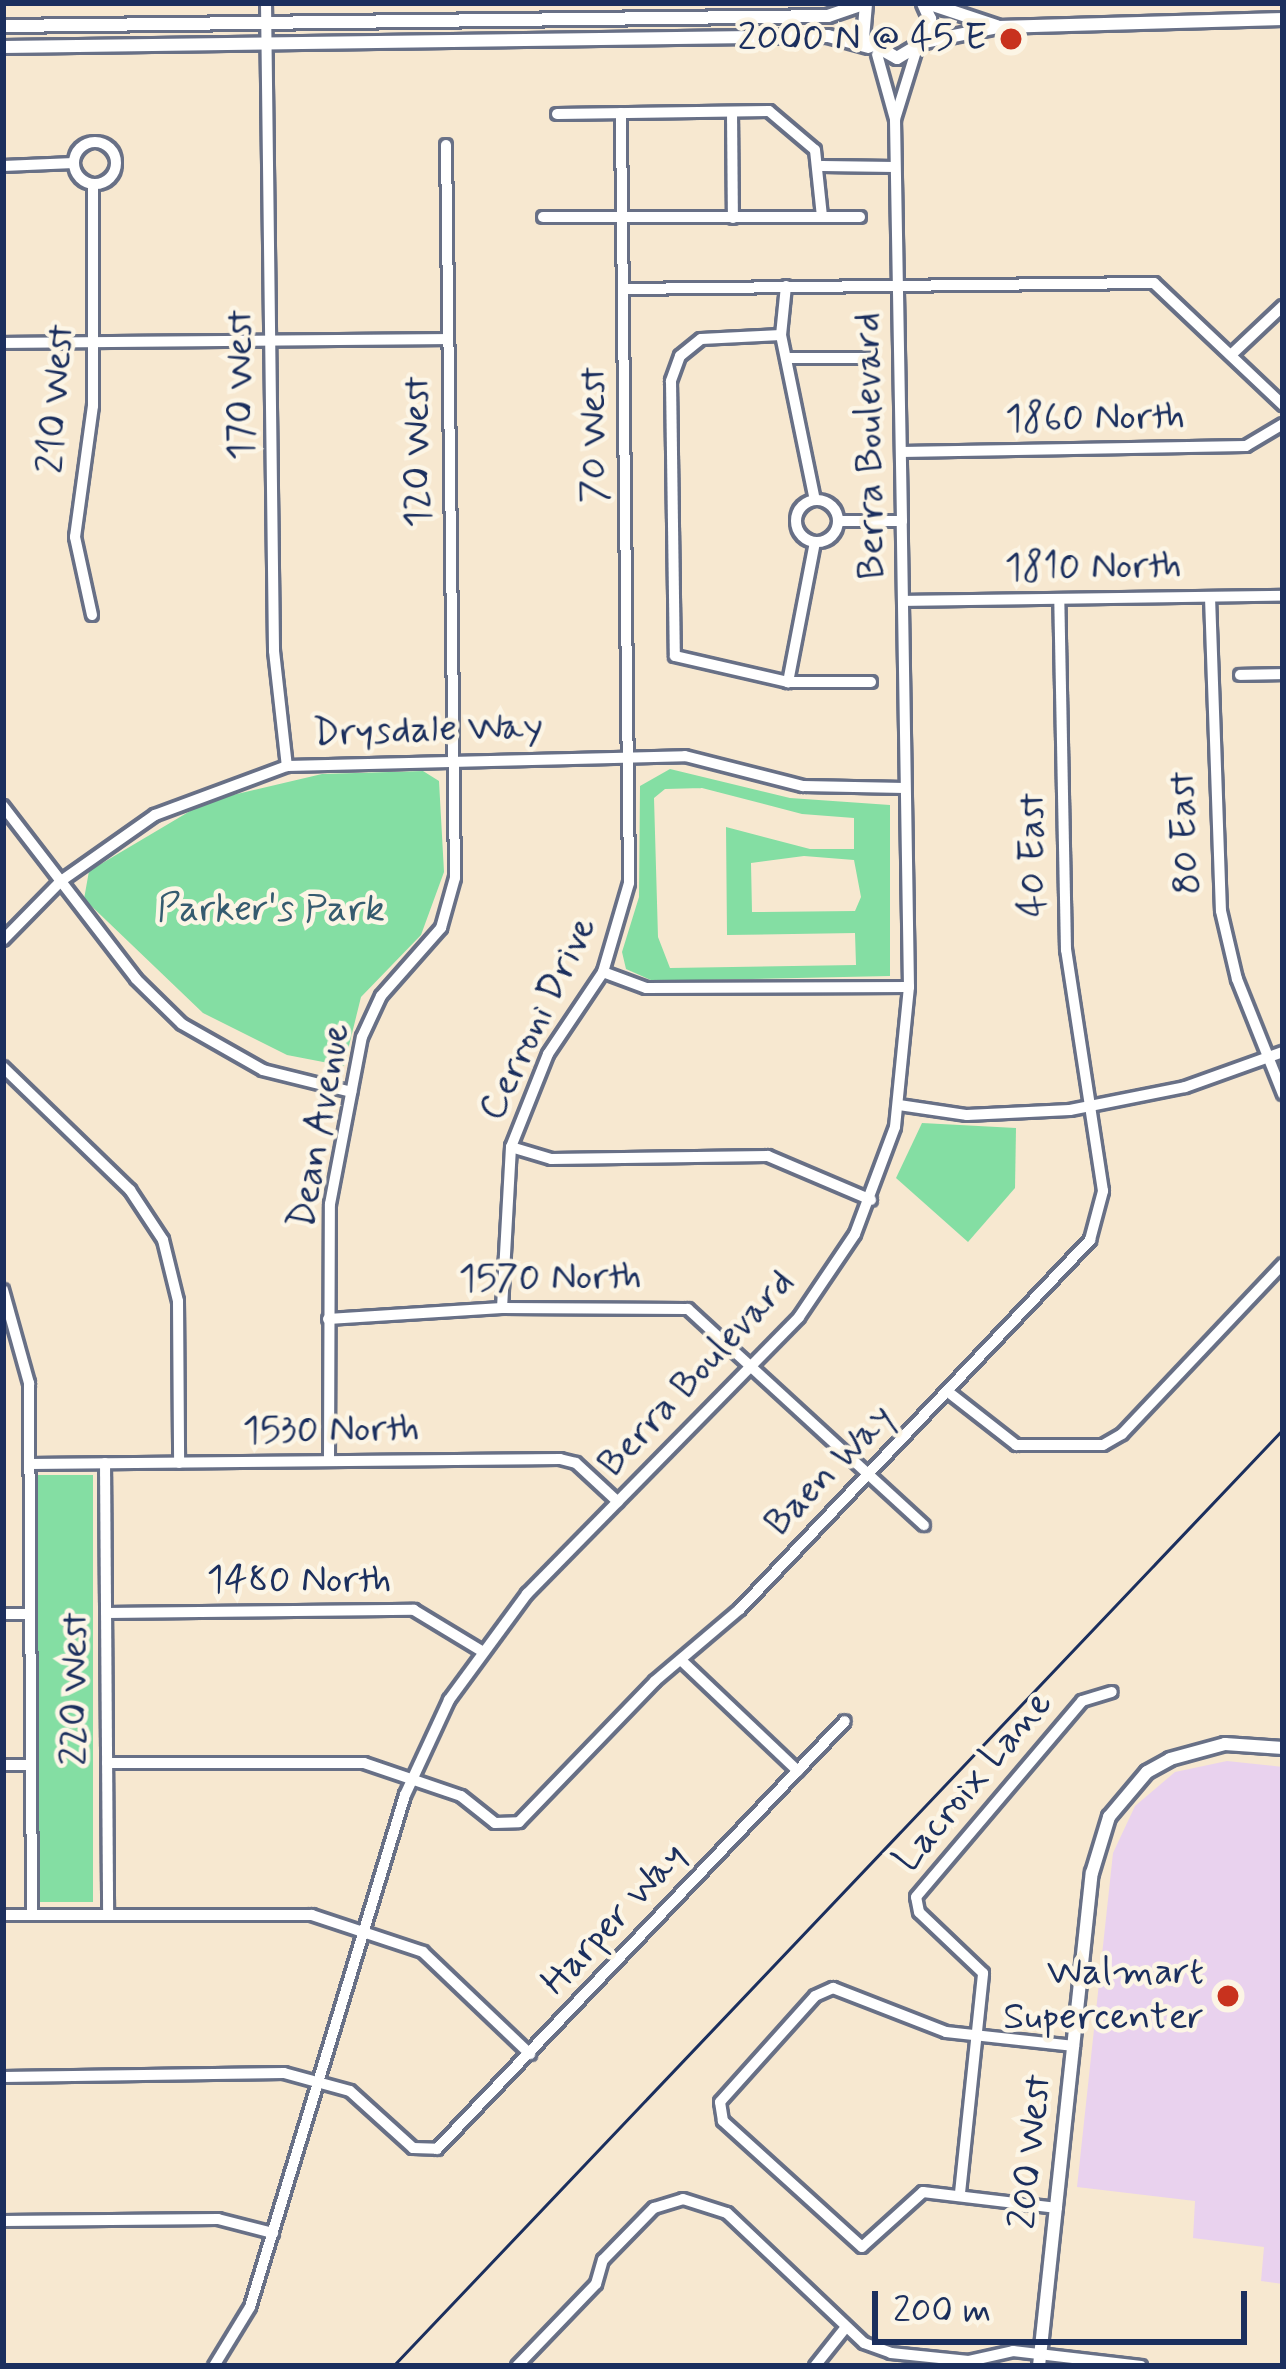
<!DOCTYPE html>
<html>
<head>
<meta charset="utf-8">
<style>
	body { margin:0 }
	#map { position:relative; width:1286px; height:2369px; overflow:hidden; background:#f7e8d0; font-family:Mynerve,sans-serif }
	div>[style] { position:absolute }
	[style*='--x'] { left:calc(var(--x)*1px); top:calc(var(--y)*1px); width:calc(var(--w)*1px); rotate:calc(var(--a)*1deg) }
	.built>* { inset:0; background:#e9d2ee }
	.green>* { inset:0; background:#84dea3; transform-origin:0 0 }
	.roads { filter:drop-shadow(3px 0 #687086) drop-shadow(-3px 0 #687086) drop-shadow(0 3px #687086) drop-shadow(0 -3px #687086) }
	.minor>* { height:10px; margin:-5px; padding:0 5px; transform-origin:5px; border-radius:5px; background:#fff }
	.minor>.ring { margin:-5px; padding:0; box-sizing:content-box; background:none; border:10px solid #fff; border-radius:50% }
	.tertiary>* { height:12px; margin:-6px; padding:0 6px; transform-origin:6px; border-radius:6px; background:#fff }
	.rail>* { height:3px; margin:-1.5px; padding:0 1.5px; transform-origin:1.5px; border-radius:1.5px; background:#1b2f5e }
	.dots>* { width:33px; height:33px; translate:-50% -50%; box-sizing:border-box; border:6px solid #fcf5e5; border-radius:50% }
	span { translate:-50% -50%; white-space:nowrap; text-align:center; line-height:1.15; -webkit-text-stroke:9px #fcf5e5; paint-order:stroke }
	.poi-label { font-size:39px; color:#1b2f5e }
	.right { translate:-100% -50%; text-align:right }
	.street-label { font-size:39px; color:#1b2f5e }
	.park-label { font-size:39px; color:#355b6f }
	.frame { position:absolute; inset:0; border:6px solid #1b2f5e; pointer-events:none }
	.scale { position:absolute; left:872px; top:2291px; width:375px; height:54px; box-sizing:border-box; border:6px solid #1b2f5e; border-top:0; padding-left:15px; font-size:36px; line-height:42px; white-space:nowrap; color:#1b2f5e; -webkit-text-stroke:9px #fcf5e5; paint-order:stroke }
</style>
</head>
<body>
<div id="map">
	<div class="built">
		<i style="clip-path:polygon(1227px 1761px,1283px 1767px,1283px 2284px,1261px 2281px,1264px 2247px,1193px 2238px,1195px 2201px,1077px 2187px,1113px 1853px,1135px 1806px,1175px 1772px)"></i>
	</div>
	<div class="green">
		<i style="clip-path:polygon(evenodd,670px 769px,790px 798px,890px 805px,890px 976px,653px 981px,626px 969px,622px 952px,639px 897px,640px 786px,670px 769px,702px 788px,802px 814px,854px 818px,854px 849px,810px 849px,726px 827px,727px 935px,855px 933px,856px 965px,670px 968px,658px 937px,654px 798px,665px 789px,702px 788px,670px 769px,804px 856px,854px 860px,861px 897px,855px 911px,752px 912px,751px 863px,804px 856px)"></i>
		<i style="clip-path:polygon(423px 771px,439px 781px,444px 872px,421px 935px,361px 997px,344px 1066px,287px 1055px,203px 1013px,84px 899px,89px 871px,207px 801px,322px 774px)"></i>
		<i style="clip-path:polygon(922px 1123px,1016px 1128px,1015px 1188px,968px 1242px,896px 1178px)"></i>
		<i style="left:93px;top:1475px;width:427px;height:55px;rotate:90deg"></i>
	</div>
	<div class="roads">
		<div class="minor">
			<i style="--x:266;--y:3;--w:648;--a:89.29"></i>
			<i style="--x:274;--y:651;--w:116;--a:83.6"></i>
			<i style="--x:732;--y:112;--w:106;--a:89.5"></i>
			<i style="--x:557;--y:114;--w:212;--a:-0.8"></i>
			<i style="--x:769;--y:111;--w:60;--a:40.3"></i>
			<i style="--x:815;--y:150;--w:67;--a:84"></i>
			<i style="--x:895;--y:119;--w:71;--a:-72.8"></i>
			<i class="ring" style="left:74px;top:142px;width:32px;height:32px"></i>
			<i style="--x:3;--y:166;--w:71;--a:-2.4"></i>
			<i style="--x:822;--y:166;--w:73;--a:0.8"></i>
			<i style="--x:543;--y:217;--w:317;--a:0"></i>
			<i style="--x:786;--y:286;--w:49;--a:95.8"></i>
			<i style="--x:781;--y:335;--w:80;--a:177.1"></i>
			<i style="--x:701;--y:339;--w:27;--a:141"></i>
			<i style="--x:680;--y:356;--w:27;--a:110"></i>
			<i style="--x:671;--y:381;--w:275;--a:89.2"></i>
			<i style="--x:675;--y:656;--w:116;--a:13"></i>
			<i style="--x:623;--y:289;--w:531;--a:-0.65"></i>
			<i style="--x:1154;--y:283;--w:178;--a:43.4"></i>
			<i style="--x:781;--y:335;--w:168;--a:78.4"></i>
			<i style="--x:3;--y:343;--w:444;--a:-0.5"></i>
			<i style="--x:1232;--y:354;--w:70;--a:-43.3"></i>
			<i style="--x:786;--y:358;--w:81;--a:0"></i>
			<i style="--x:901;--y:452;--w:345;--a:-1"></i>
			<i style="--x:1246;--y:446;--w:43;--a:-30.7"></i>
			<i class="ring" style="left:796px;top:500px;width:32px;height:32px"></i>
			<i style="--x:838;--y:521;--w:64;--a:0"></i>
			<i style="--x:815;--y:542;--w:143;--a:100.9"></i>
			<i style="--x:788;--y:682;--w:83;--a:0"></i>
			<i style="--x:1210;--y:597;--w:314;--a:88"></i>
			<i style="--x:1221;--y:911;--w:70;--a:76.8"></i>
			<i style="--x:1237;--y:979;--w:124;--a:68.2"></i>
			<i style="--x:903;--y:601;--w:380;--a:-0.8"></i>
			<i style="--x:92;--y:615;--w:80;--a:-102.3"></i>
			<i style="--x:75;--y:537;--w:132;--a:-82.2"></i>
			<i style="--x:93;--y:406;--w:222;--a:-90"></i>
			<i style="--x:1240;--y:675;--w:43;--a:-1.3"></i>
			<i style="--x:3;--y:806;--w:218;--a:52.4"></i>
			<i style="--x:136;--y:979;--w:64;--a:44.4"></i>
			<i style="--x:182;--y:1024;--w:93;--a:29.6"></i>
			<i style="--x:263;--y:1070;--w:91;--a:14"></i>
			<i style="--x:3;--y:940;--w:83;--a:-45.5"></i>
			<i style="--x:61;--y:881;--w:115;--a:-35.1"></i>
			<i style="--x:155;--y:815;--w:141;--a:-20.4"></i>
			<i style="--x:287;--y:766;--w:398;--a:-1.4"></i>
			<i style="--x:685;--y:756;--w:122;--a:14.3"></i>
			<i style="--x:803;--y:786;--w:102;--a:1.1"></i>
			<i style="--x:603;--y:972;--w:46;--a:20.4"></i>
			<i style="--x:646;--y:988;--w:263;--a:-0.2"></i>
			<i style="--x:3;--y:1067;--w:177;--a:44.1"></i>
			<i style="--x:130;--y:1190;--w:60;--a:56.6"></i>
			<i style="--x:163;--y:1240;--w:63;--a:76.2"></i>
			<i style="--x:178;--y:1301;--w:162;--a:89.6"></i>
			<i style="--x:899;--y:1105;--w:69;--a:8.4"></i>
			<i style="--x:967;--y:1115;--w:103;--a:-2.8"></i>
			<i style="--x:1070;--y:1110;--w:117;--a:-11.3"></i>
			<i style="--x:1185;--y:1087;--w:104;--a:-19.7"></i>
			<i style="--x:511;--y:1147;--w:42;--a:16.7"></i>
			<i style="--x:551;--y:1159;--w:217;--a:-0.8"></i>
			<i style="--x:768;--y:1156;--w:112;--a:23.1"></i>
			<i style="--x:3;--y:1290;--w:97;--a:74.4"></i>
			<i style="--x:29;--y:1383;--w:532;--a:89.68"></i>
			<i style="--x:502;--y:1308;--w:161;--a:-86.8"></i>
			<i style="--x:511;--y:1147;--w:100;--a:-68.3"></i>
			<i style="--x:548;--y:1054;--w:99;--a:-56.1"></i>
			<i style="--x:603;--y:972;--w:93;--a:-73.7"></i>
			<i style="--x:629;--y:883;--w:770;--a:-90.6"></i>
			<i style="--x:328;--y:1319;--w:174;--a:-3.6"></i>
			<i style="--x:502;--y:1308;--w:186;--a:0.3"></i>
			<i style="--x:688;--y:1309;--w:320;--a:42.5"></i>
			<i style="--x:947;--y:1391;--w:88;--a:38"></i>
			<i style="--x:1016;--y:1445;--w:87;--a:0"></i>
			<i style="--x:1103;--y:1445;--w:22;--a:-30"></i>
			<i style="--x:1122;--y:1434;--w:234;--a:-46.6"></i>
			<i style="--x:329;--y:1461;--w:257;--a:-89.8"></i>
			<i style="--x:330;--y:1204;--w:170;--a:-79.2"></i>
			<i style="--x:362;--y:1037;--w:45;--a:-65.1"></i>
			<i style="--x:381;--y:996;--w:91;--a:-48.6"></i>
			<i style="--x:441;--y:928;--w:52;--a:-74.4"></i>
			<i style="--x:455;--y:878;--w:733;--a:-90.7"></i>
			<i style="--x:105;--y:1463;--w:451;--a:89.6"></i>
			<i style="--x:29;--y:1464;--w:531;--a:-0.54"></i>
			<i style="--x:560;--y:1459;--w:16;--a:14"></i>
			<i style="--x:576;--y:1463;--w:57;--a:42.9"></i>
			<i style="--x:106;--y:1613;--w:308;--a:-0.6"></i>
			<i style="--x:414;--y:1610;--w:77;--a:31.2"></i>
			<i style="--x:3;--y:1614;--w:27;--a:0"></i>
			<i style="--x:681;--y:1660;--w:161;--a:43.5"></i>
			<i style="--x:107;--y:1763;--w:257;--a:0"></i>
			<i style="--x:364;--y:1763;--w:102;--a:18.8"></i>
			<i style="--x:461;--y:1796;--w:43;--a:38.5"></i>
			<i style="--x:495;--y:1823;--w:24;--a:-2"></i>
			<i style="--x:519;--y:1822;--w:196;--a:-46"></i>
			<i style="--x:655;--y:1681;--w:111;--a:-40.3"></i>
			<i style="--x:740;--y:1609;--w:509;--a:-46.51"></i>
			<i style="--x:1090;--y:1240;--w:51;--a:-75.1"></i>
			<i style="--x:1103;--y:1191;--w:244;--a:-98.7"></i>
			<i style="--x:1066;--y:950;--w:351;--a:-91.1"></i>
			<i style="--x:3;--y:1765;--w:28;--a:0"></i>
			<i style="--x:3;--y:1915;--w:309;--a:0"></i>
			<i style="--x:312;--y:1915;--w:117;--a:18.4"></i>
			<i style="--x:423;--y:1952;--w:148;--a:43.6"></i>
			<i style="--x:3;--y:2077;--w:281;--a:-0.8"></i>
			<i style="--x:284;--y:2073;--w:68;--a:15.3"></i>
			<i style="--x:350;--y:2091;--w:85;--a:42.1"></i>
			<i style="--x:413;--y:2148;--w:24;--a:2"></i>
			<i style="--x:437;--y:2149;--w:591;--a:-46.37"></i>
			<i style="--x:960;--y:2193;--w:221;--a:-84"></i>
			<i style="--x:983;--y:1973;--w:88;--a:-136.4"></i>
			<i style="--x:919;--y:1912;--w:15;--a:-101"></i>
			<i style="--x:916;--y:1897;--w:257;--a:-49.7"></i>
			<i style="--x:1082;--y:1701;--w:31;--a:-17"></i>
			<i style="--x:1057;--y:2208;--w:135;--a:-173.2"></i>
			<i style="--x:923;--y:2192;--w:82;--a:138"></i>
			<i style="--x:862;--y:2247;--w:188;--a:-137.8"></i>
			<i style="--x:723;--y:2121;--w:19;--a:-99"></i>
			<i style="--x:720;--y:2102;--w:142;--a:-48.1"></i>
			<i style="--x:815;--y:1996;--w:20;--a:-24"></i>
			<i style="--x:833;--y:1988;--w:121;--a:21.3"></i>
			<i style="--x:946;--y:2032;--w:129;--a:6.2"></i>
			<i style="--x:3;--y:2221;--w:215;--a:-0.5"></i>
			<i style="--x:218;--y:2219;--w:57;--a:14.3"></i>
			<i style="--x:214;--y:2366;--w:69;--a:-58.6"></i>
			<i style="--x:250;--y:2307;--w:535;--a:-73.16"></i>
			<i style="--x:405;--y:1795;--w:105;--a:-65.1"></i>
			<i style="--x:449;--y:1700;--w:132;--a:-53.7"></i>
			<i style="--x:527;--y:1594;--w:388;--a:-45.5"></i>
			<i style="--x:799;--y:1317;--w:100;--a:-56"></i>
			<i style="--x:855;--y:1234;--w:114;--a:-69.5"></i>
			<i style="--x:895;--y:1127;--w:141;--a:-84.3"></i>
			<i style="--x:909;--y:987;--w:466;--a:-90.9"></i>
			<i style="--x:902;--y:521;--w:402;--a:-91"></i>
			<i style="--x:895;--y:119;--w:67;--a:-105.5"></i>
			<i style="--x:517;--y:2366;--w:114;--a:-46.1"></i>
			<i style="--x:596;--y:2284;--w:25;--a:-74"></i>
			<i style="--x:603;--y:2260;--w:73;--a:-45.6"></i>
			<i style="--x:654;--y:2208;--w:30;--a:-17"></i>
			<i style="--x:683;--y:2199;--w:46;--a:17.7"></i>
			<i style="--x:727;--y:2213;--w:189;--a:43.5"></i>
			<i style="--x:864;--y:2343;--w:29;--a:20"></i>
			<i style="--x:891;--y:2353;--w:78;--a:5.9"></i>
			<i style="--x:969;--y:2361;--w:45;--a:-12.8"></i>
			<i style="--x:1013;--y:2351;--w:129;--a:6.7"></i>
			<i style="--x:815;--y:2366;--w:50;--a:-51.5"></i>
		</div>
		<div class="tertiary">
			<i style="--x:927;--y:3;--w:73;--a:18.4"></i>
			<i style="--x:866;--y:4;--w:35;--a:95"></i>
			<i style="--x:863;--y:39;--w:39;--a:29"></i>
			<i style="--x:897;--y:58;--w:31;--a:-31"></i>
			<i style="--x:924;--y:42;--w:24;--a:-75"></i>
			<i style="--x:930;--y:19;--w:17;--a:-114"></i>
			<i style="--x:3;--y:26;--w:825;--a:-0.69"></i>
			<i style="--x:828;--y:16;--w:40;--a:-18.9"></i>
			<i style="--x:924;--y:42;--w:76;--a:-11.5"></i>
			<i style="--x:998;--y:27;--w:285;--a:-1.6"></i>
			<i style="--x:3;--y:47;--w:825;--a:-0.76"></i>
			<i style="--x:828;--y:36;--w:42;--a:15"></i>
			<i style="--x:1039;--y:2366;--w:496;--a:-83.9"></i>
			<i style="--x:1092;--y:1873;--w:59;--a:-73.1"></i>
			<i style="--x:1109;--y:1817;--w:59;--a:-49.8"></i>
			<i style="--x:1147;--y:1772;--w:26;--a:-29"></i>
			<i style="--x:1170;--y:1759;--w:57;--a:-15.3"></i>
			<i style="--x:1225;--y:1744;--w:58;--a:3.9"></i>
		</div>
	</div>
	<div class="rail">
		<i style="--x:393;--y:2366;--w:1292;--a:-46.47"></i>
	</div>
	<div class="dots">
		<i style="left:1011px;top:39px;background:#c8321e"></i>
		<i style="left:1228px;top:1996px;background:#c8321e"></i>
	</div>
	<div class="poi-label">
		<span class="right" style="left:987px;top:39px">2000 N @ 45 E</span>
		<span class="right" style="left:1204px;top:1996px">Walmart<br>Supercenter</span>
	</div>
	<div class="street-label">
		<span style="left:242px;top:385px;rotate:-91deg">170 West</span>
		<span style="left:57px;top:399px;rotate:-86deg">210 West</span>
		<span style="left:1095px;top:419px;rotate:-1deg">1860 North</span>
		<span style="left:595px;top:435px;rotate:-91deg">70 West</span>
		<span style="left:871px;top:446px;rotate:-91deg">Berra Boulevard</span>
		<span style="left:419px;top:452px;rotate:-91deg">120 West</span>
		<span style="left:1093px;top:568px;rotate:-1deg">1810 North</span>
		<span style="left:428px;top:731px;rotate:-2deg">Drysdale Way</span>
		<span style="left:1186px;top:833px;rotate:-93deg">80 East</span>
		<span style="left:1034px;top:855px;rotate:-91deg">40 East</span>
		<span style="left:539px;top:1019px;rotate:-64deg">Cerroni Drive</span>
		<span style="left:321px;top:1126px;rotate:-80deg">Dean Avenue</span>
		<span style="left:550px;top:1279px;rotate:-1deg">1570 North</span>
		<span style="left:697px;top:1374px;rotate:-47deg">Berra Boulevard</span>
		<span style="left:331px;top:1431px;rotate:-1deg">1530 North</span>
		<span style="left:830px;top:1471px;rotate:-46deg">Baen Way</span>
		<span style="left:299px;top:1581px">1480 North</span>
		<span style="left:76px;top:1689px;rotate:-90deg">220 West</span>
		<span style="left:974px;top:1782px;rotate:-50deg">Lacroix Lane</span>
		<span style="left:615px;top:1920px;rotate:-47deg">Harper Way</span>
		<span style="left:1032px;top:2152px;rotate:-84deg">200 West</span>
	</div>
	<div class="park-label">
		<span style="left:271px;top:910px">Parker's Park</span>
	</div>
	<div class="frame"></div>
	<div class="scale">200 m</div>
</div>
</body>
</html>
